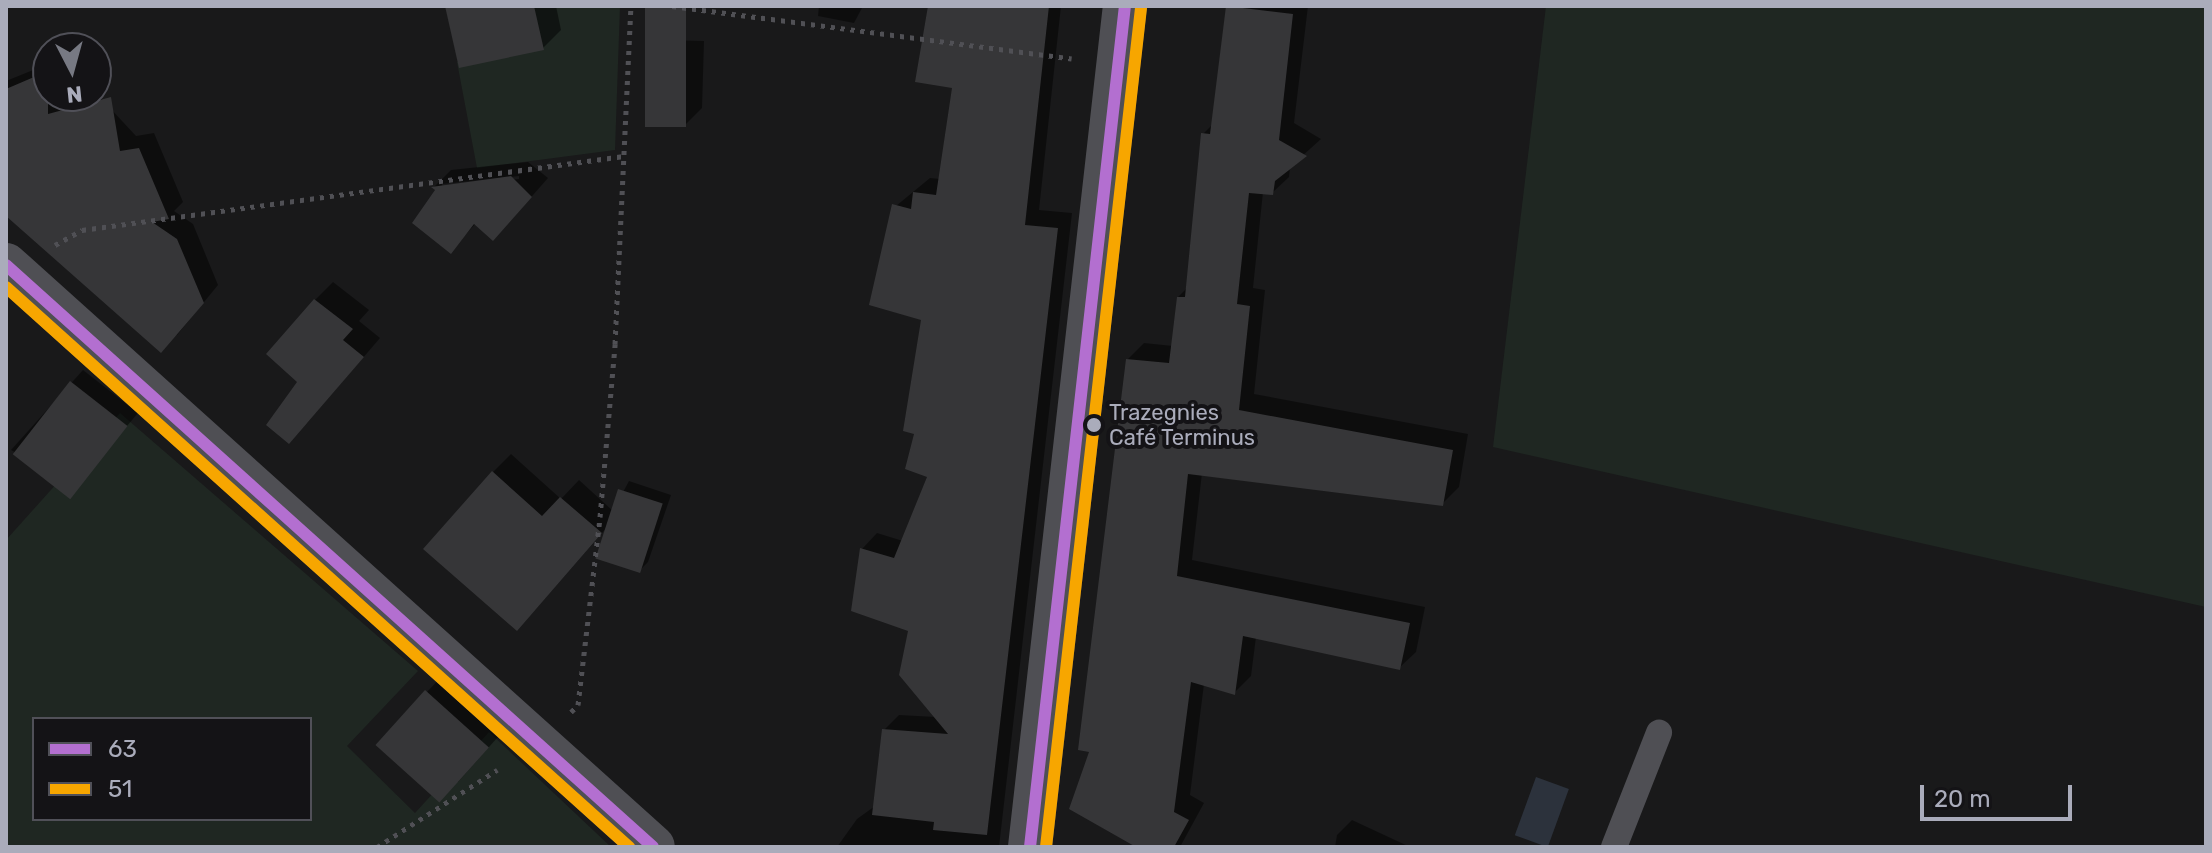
<!DOCTYPE html>
<html>
<head>
<meta charset="utf-8">
<style>
	body { margin:0 }
	#map { position:relative; width:2212px; height:853px; overflow:hidden; background:#19191a; font-family:Rubik,sans-serif }
	div>[style] { position:absolute }
	[style*='--x'] { left:calc(var(--x)*1px); top:calc(var(--y)*1px); width:calc(var(--w)*1px); rotate:calc(var(--a)*1deg) }
	.green>* { inset:0; background:#1f2722 }
	.water>* { inset:0; background:#2c323c; transform-origin:0 0 }
	.shadow>* { inset:0; background:#0007 }
	.building>* { inset:0; background:#363638; transform-origin:0 0 }
	.path>* { height:5px; margin-top:-2.5px; transform-origin:0; background:repeating-linear-gradient(90deg,#505055 0 4px,transparent 0 10px) }
	.service>* { height:26px; margin:-13px; padding:0 13px; transform-origin:13px; border-radius:13px; background:#4f4f54 }
	.tertiary>* { height:44px; margin:-22px; padding:0 22px; transform-origin:22px; border-radius:22px; background:#4f4f54 }
	.bus-1>* { height:12px; margin:-6px; padding:0 6px; transform-origin:6px; border-radius:6px; background:#b36fd0 }
	.bus-2>* { height:12px; margin:-6px; padding:0 6px; transform-origin:6px; border-radius:6px; background:#f7a600 }
	.dots>* { width:22px; height:22px; translate:-50% -50%; box-sizing:border-box; border:4px solid #141316; border-radius:50% }
	span { translate:-50% -50%; white-space:nowrap; text-align:center; line-height:1.15; -webkit-text-stroke:8px #141316; paint-order:stroke }
	.bus-label { font-size:22px; color:#aaacbb }
	.left { translate:0 -50%; text-align:left }
	.frame { position:absolute; inset:0; border:8px solid #aaacbb; pointer-events:none }
	.legend { position:absolute; left:32px; top:717px; width:280px; height:104px; box-sizing:border-box; background:#141316; border:2px solid #505058; margin:0; padding:10px 14px; list-style:none; font-size:24px; color:#aaacbb }
	.legend li { display:flex; align-items:center; gap:16px; height:40px }
	.legend b { width:40px; border:2px solid #505058 }
	.north { position:absolute; left:32px; top:32px; width:80px; height:80px; box-sizing:border-box; background:#141316; border:2px solid #505058; border-radius:50%; rotate:174deg; font-size:22px; font-weight:700; line-height:32px; text-align:center; color:#aaacbb }
	.north::after { content:''; display:block; margin:auto; width:28px; height:36px; background:#777983; clip-path:polygon(50% 0,100% 100%,50% 72%,0 100%) }
	.scale { position:absolute; left:1920px; top:785px; width:152px; height:36px; box-sizing:border-box; border:4px solid #aaacbb; border-top:0; padding-left:10px; font-size:24px; line-height:28px; white-space:nowrap; color:#aaacbb; -webkit-text-stroke:6px #141316; paint-order:stroke }
</style>
</head>
<body>
<div id="map">
	<div class="green">
		<i style="clip-path:polygon(533px 6px,620px 6px,615px 150px,477px 168px,457px 62px,541px 43px)"></i>
		<i style="clip-path:polygon(1546px 6px,2206px 6px,2206px 607px,1493px 447px)"></i>
		<i style="clip-path:polygon(evenodd,120px 413px,418px 671px,347px 746px,415px 813px,489px 732px,611px 847px,8px 847px,6px 540px,120px 413px,34px 719px,310px 719px,310px 819px,34px 819px,34px 719px)"></i>
	</div>
	<div class="water">
		<i style="left:1536px;top:777px;width:35px;height:62px;rotate:20deg"></i>
	</div>
	<div class="shadow">
		<i style="clip-path:polygon(447px 6px,556px 6px,561px 30px,543px 48px)"></i>
		<i style="clip-path:polygon(819px 6px,863px 6px,854px 23px,818px 16px)"></i>
		<i style="clip-path:polygon(931px 6px,1061px 6px,1039px 210px,1072px 213px,999px 847px,837px 847px,857px 819px,875px 806px,884px 730px,899px 715px,936px 717px,910px 630px,854px 609px,862px 549px,877px 533px,903px 541px,929px 476px,916px 432px,923px 319px,896px 206px,930px 178px,940px 179px,955px 87px)"></i>
		<i style="clip-path:polygon(1228px 6px,1308px 6px,1294px 123px,1321px 139px,1290px 167px,1289px 177px,1272px 193px,1263px 192px,1253px 288px,1265px 290px,1254px 394px,1468px 434px,1459px 487px,1442px 504px,1202px 473px,1192px 560px,1425px 607px,1416px 652px,1399px 668px,1256px 637px,1251px 676px,1235px 692px,1204px 684px,1190px 795px,1204px 803px,1180px 847px,1137px 847px,1092px 750px,1127px 360px,1144px 343px,1173px 346px,1178px 297px,1187px 288px,1203px 134px,1213px 124px)"></i>
		<i style="clip-path:polygon(665px 40px,704px 41px,702px 108px,684px 126px)"></i>
		<i style="clip-path:polygon(48px 64px,48px 96px,96px 93px,136px 136px,154px 133px,183px 202px,174px 211px,193px 224px,218px 285px,177px 335px,6px 214px,6px 81px)"></i>
		<i style="clip-path:polygon(evenodd,528px 162px,548px 178px,511px 220px,476px 223px,451px 251px,434px 187px,451px 170px,528px 162px,519px 176px,519px 179px,442px 188px,442px 184px,519px 176px)"></i>
		<i style="clip-path:polygon(333px 282px,369px 310px,359px 321px,380px 338px,307px 423px,300px 381px,315px 300px)"></i>
		<i style="clip-path:polygon(83px 370px,138px 413px,77px 485px,11px 450px)"></i>
		<i style="clip-path:polygon(511px 454px,561px 499px,579px 480px,613px 511px,629px 481px,671px 495px,648px 562px,639px 571px,609px 525px,535px 610px,493px 472px)"></i>
		<i style="clip-path:polygon(444px 674px,505px 729px,458px 782px,427px 692px)"></i>
		<i style="clip-path:polygon(1352px 820px,1410px 847px,1335px 847px,1337px 835px)"></i>
	</div>
	<div class="building">
		<i style="clip-path:polygon(445px 6px,534px 6px,544px 50px,459px 68px)"></i>
		<i style="left:645px;top:6px;width:41px;height:121px"></i>
		<i style="clip-path:polygon(928px 6px,1049px 6px,1025px 225px,1058px 228px,987px 835px,933px 830px,934px 822px,872px 815px,882px 729px,948px 734px,899px 675px,908px 631px,851px 611px,860px 548px,894px 558px,927px 477px,905px 469px,914px 434px,903px 431px,921px 320px,869px 305px,892px 204px,911px 209px,913px 192px,936px 195px,952px 88px,915px 82px)"></i>
		<i style="clip-path:polygon(1226px 6px,1293px 14px,1279px 140px,1307px 156px,1275px 181px,1273px 195px,1249px 193px,1237px 304px,1250px 306px,1239px 410px,1453px 450px,1443px 506px,1188px 474px,1177px 576px,1410px 623px,1400px 670px,1243px 636px,1235px 695px,1191px 682px,1174px 812px,1189px 820px,1174px 847px,1136px 847px,1069px 809px,1089px 752px,1078px 750px,1126px 359px,1169px 363px,1177px 297px,1185px 297px,1201px 133px,1210px 134px)"></i>
		<i style="clip-path:polygon(48px 71px,48px 114px,111px 97px,120px 151px,139px 148px,169px 219px,152px 222px,177px 239px,204px 303px,161px 353px,6px 216px,6px 89px)"></i>
		<i style="clip-path:polygon(511px 176px,532px 197px,493px 241px,474px 224px,451px 254px,412px 223px,435px 190px,431px 187px)"></i>
		<i style="clip-path:polygon(314px 299px,353px 329px,343px 340px,364px 357px,289px 444px,266px 425px,297px 382px,266px 354px)"></i>
		<i style="left:70px;top:381px;width:73px;height:93px;rotate:38deg"></i>
		<i style="clip-path:polygon(492px 471px,542px 516px,560px 497px,602px 533px,517px 631px,423px 549px)"></i>
		<i style="left:618px;top:489px;width:47px;height:73px;rotate:18deg"></i>
		<i style="left:425px;top:690px;width:86px;height:74px;rotate:42deg"></i>
	</div>
	<div class="path">
		<i style="--x:672;--y:6;--w:403;--a:7.5"></i>
		<i style="--x:55;--y:245;--w:31;--a:-29"></i>
		<i style="--x:82;--y:230;--w:547;--a:-7.77"></i>
		<i style="--x:571;--y:712;--w:10;--a:-45"></i>
		<i style="--x:578;--y:705;--w:189;--a:-83.3"></i>
		<i style="--x:600;--y:517;--w:174;--a:-85"></i>
		<i style="--x:615;--y:344;--w:338;--a:-87.3"></i>
		<i style="--x:377;--y:847;--w:143;--a:-32.7"></i>
	</div>
	<div class="service">
		<i style="--x:1614;--y:847;--w:123;--a:-68.5"></i>
	</div>
	<div class="tertiary">
		<i style="--x:6;--y:265;--w:870;--a:41.97"></i>
		<i style="--x:1030;--y:847;--w:846;--a:-83.56"></i>
	</div>
	<div class="bus-1">
		<i style="--x:6;--y:265;--w:870;--a:41.97"></i>
		<i style="--x:1030;--y:847;--w:846;--a:-83.56"></i>
	</div>
	<div class="bus-2">
		<i style="--x:6;--y:287;--w:838;--a:41.95"></i>
		<i style="--x:1046;--y:847;--w:844;--a:-83.54"></i>
	</div>
	<div class="dots">
		<i style="left:1094px;top:425px;background:#aaacbb"></i>
	</div>
	<div class="bus-label">
		<span class="left" style="left:1109px;top:425px">Trazegnies<br>Café Terminus</span>
	</div>
	<div class="frame"></div>
	<ul class="legend">
	<li><b style="height:10px;background:#b36fd0"></b>63</li>
	<li><b style="height:10px;background:#f7a600"></b>51</li>
	</ul>
	<div class="north">N</div>
	<div class="scale">20 m</div>
</div>
</body>
</html>
